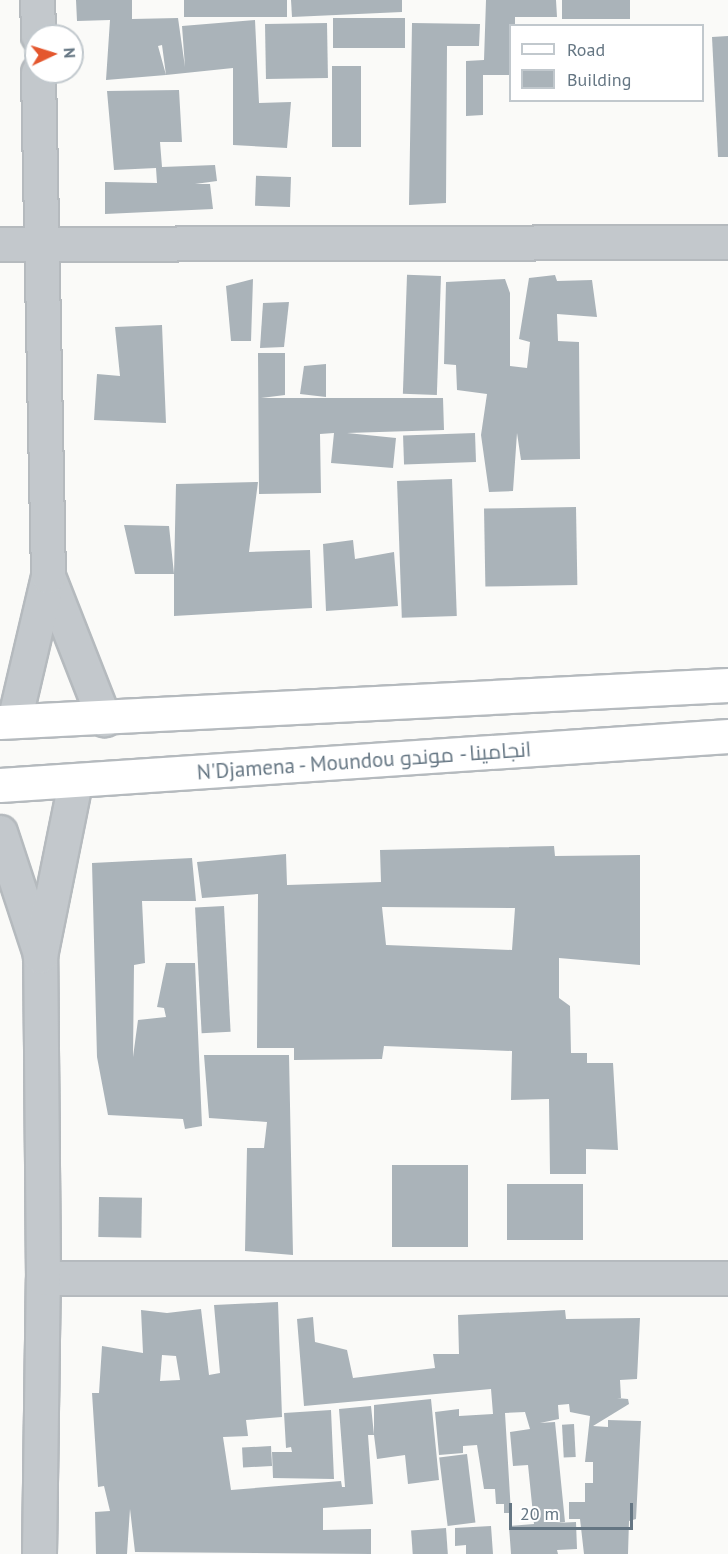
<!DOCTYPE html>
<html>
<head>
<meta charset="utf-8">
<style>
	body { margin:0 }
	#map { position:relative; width:728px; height:1554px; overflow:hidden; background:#fafaf8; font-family:"PT Sans",Cairo,sans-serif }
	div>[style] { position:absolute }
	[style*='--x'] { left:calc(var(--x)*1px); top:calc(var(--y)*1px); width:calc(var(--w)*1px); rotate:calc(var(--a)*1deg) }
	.building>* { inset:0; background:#aab3b9; transform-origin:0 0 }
	.roads { filter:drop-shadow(2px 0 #b5babe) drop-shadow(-2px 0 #b5babe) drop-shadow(0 2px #b5babe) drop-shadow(0 -2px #b5babe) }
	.minor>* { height:33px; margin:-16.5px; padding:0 16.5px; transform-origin:16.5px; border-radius:16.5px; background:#c3c8cc }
	.primary>* { height:33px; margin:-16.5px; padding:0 16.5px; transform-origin:16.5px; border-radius:16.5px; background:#fff }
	span { translate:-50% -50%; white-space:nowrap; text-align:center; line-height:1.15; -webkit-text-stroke:6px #fff; paint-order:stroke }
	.street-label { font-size:21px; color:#657683 }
	.legend { position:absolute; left:509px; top:24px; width:195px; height:78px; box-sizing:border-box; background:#fff; border:2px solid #c1c8cd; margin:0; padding:8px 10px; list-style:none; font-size:18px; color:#657683 }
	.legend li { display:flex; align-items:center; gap:12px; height:30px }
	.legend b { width:30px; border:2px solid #c1c8cd }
	.north { position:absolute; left:24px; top:24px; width:60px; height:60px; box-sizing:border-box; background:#fff; border:2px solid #c1c8cd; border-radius:50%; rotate:86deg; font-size:16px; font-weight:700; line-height:24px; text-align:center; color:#657683 }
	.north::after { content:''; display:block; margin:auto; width:21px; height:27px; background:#e4572e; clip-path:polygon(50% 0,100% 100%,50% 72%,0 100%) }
	.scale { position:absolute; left:509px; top:1503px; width:124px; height:27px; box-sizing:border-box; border:3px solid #657683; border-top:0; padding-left:8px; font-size:18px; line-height:21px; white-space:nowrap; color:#657683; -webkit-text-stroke:4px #fff; paint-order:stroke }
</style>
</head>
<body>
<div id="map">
	<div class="building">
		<i style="clip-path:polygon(76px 0,132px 0,132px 19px,178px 18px,185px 67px,182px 26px,255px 20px,259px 103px,291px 102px,287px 148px,233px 145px,233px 68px,166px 75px,162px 45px,158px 46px,166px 75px,106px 80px,110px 20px,77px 21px)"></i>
		<i style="left:184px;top:0;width:103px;height:17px"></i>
		<i style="clip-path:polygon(291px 0,402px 0,402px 12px,292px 17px)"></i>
		<i style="clip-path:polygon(486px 0,556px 0,557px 17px,515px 17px,515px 26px,510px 26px,510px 75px,483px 75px,483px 115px,466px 116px,466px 61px,484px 60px)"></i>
		<i style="left:562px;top:0;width:68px;height:19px"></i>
		<i style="left:333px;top:18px;width:72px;height:30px"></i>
		<i style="left:327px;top:23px;width:55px;height:62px;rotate:89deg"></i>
		<i style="clip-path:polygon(412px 23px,480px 24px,479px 46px,447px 46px,446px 203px,409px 205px)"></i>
		<i style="clip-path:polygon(728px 36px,728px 157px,718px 157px,712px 37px)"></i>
		<i style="left:332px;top:66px;width:29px;height:81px"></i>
		<i style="clip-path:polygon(179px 90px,182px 142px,160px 142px,162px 167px,215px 165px,217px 181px,195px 184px,210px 184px,213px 209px,105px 214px,105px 182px,157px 183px,156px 168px,114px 170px,107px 91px)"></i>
		<i style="left:291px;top:177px;width:30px;height:35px;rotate:92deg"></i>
		<i style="clip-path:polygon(555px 275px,557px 281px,592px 280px,597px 317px,557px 314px,558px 341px,579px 342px,580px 459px,521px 460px,517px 433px,513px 491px,489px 492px,481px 435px,487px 394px,457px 390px,456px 365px,444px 364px,446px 282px,505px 279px,510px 293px,510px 366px,527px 368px,530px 342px,519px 339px,529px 278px)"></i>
		<i style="left:441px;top:276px;width:119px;height:34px;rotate:92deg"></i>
		<i style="clip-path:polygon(253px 279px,251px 341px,231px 341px,226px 286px)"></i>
		<i style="clip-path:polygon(289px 302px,284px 347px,260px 348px,263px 303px)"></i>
		<i style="clip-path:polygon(162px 325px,166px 423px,94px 420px,97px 374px,120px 376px,115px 327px)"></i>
		<i style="clip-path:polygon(258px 353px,285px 353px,285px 395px,261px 398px,443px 398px,444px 430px,347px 433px,396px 438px,393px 468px,331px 463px,334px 433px,320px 434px,321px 493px,259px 494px)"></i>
		<i style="clip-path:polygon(326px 364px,326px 397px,300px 394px,304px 366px)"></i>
		<i style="left:475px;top:433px;width:29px;height:72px;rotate:88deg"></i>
		<i style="left:452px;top:479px;width:137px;height:55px;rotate:88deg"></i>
		<i style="clip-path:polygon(258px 482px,249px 552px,310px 550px,312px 608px,174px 616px,174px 574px,135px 574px,124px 525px,169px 526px,174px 574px,176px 484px)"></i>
		<i style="left:576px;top:507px;width:78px;height:92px;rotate:89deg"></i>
		<i style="clip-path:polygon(353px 540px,355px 559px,394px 552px,398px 606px,326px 611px,323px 544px)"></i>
		<i style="clip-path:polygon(evenodd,554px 846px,555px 856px,640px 855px,640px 965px,559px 958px,559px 998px,570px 1006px,571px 1053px,587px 1053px,587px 1063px,613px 1063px,618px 1150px,586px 1149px,586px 1174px,550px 1174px,549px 1099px,511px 1100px,512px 1051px,384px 1046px,382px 1059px,294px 1060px,294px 1048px,257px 1048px,258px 894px,202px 898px,197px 862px,286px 854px,287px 885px,381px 882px,380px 850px,554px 846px,382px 907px,515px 908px,512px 950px,386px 945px,382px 907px)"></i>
		<i style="clip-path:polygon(192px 858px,196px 901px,142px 901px,145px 963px,134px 965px,133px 1057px,138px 1020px,166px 1017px,164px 1008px,157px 1007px,166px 963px,195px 963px,202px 1126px,185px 1129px,183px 1119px,108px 1115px,97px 1057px,92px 863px)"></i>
		<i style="left:224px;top:906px;width:126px;height:29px;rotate:87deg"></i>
		<i style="clip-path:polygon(204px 1055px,289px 1055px,293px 1255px,245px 1251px,247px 1148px,264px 1148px,267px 1122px,209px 1118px)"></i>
		<i style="left:468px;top:1165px;width:82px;height:76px;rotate:90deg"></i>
		<i style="left:583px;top:1184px;width:56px;height:76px;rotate:90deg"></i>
		<i style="left:99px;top:1197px;width:43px;height:40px;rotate:1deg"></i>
		<i style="clip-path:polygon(evenodd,278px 1302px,282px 1417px,246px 1420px,248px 1436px,223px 1437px,231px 1490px,341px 1481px,342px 1487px,345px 1487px,339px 1409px,371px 1406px,374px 1435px,374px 1405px,431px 1399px,439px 1480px,408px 1484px,405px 1455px,377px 1459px,374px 1435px,368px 1435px,373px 1504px,323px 1508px,323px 1530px,371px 1529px,371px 1554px,135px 1552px,130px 1509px,127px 1554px,96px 1554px,95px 1512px,110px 1511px,104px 1486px,98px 1487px,92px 1393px,99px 1393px,102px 1346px,143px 1353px,141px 1310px,167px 1313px,201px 1309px,209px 1375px,220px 1373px,214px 1305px,278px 1302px,162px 1355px,176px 1356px,180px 1380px,160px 1381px,162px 1355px)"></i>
		<i style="clip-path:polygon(565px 1310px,566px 1319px,640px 1318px,637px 1379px,620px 1380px,621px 1398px,617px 1398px,628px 1399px,629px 1404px,593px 1426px,608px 1427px,608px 1420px,641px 1421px,636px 1519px,629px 1521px,628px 1554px,584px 1554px,580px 1519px,569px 1519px,569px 1502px,585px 1502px,585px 1483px,593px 1483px,593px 1462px,585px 1462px,590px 1416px,570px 1412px,569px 1404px,558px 1405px,559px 1419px,540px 1423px,555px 1422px,565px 1522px,555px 1523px,576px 1522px,577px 1549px,557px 1550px,558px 1554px,511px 1554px,509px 1526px,534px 1524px,528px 1465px,513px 1466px,510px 1432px,530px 1429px,525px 1412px,505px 1413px,511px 1513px,504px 1513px,504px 1504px,496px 1504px,495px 1489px,484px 1489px,477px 1445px,463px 1446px,463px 1453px,439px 1455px,435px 1412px,459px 1409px,459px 1416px,493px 1414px,491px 1389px,304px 1406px,297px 1319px,313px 1317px,315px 1342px,347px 1350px,353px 1378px,435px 1368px,433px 1354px,459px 1354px,458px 1315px)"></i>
		<i style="clip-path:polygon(331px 1410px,334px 1479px,273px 1478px,272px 1452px,292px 1452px,291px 1447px,286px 1448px,284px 1413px)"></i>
		<i style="left:574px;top:1424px;width:33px;height:12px;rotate:87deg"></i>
		<i style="left:271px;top:1446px;width:20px;height:29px;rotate:87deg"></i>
		<i style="left:467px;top:1454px;width:69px;height:28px;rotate:83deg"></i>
		<i style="clip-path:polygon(491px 1526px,493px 1554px,466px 1554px,466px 1545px,455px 1546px,455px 1528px)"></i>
		<i style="left:446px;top:1528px;width:26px;height:35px;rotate:86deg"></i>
	</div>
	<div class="roads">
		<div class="minor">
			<i style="--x:37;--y:0;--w:36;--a:88"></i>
			<i style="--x:0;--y:244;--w:728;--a:-0.16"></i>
			<i style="--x:48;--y:576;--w:154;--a:68.6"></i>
			<i style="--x:14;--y:721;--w:149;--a:-76.8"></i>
			<i style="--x:48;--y:576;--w:504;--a:-91.14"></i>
			<i style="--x:0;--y:832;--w:128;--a:71.8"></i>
			<i style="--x:43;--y:1278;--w:685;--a:0"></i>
			<i style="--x:39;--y:1554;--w:276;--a:-89.2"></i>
			<i style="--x:43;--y:1278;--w:322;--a:-90.5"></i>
			<i style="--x:40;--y:956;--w:177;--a:-78.6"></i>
		</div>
		<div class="primary">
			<i style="--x:0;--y:722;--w:729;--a:-2.91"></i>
			<i style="--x:0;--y:785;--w:730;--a:-3.85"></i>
		</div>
	</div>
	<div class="street-label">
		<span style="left:364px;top:761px;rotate:-4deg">N'Djamena - Moundou انجامينا - موندو</span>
	</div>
	<ul class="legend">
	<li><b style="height:8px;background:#fff"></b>Road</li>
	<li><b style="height:16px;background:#aab3b9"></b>Building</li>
	</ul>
	<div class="north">N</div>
	<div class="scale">20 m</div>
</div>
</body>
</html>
